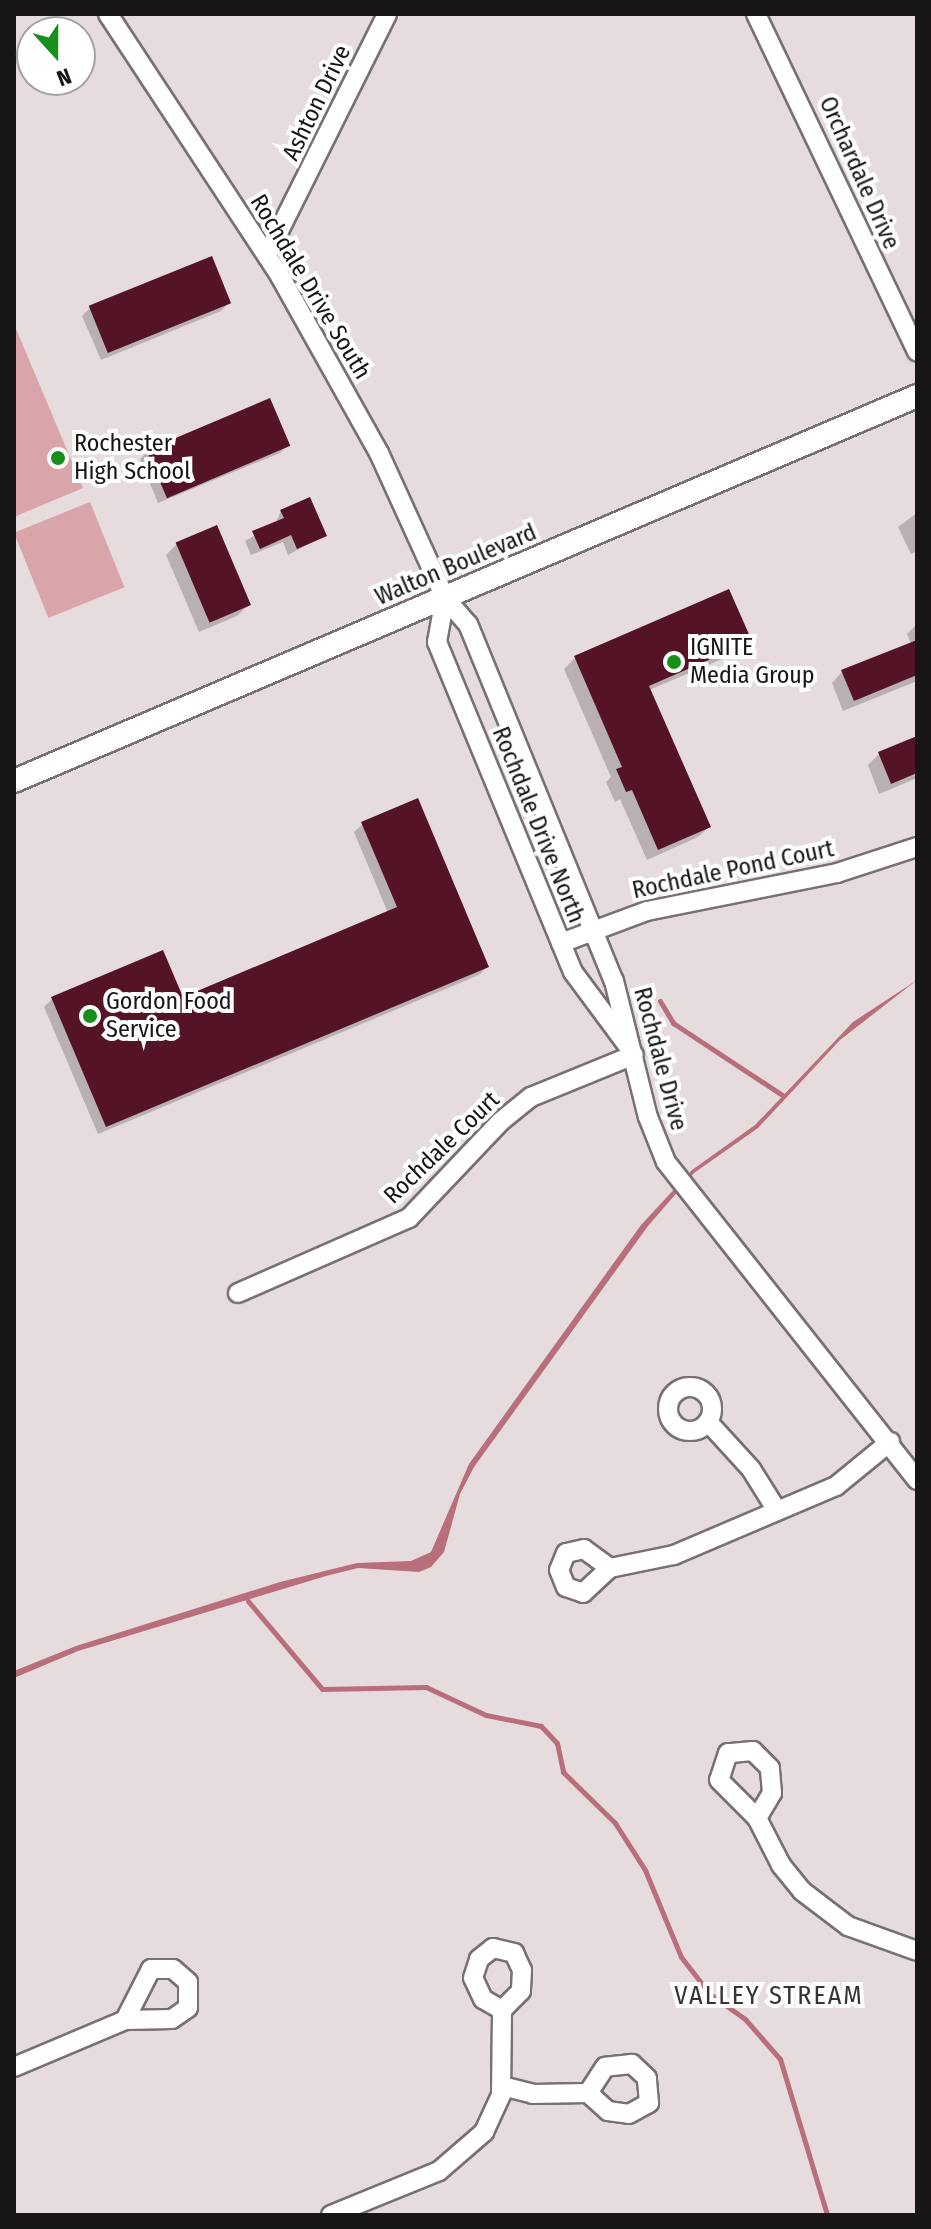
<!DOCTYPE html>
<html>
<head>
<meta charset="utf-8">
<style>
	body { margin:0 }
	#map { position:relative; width:931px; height:2229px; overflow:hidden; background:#e6dcde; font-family:"Fira Sans Condensed",sans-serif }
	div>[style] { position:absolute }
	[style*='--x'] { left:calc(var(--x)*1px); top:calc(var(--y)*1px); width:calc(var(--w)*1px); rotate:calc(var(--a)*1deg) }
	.green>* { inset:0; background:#daa4ab; transform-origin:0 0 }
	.water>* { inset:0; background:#b96e7b }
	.shadow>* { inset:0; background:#0003 }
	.stream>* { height:5px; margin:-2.5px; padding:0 2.5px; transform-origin:2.5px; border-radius:2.5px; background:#b96e7b }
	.building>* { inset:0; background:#551425; transform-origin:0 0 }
	.roads { filter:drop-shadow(2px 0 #787071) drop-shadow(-2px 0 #787071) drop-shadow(0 2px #787071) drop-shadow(0 -2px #787071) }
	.minor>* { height:18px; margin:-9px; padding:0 9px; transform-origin:9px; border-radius:9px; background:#fff }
	.minor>.ring { margin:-9px; padding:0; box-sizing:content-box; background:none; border:18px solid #fff; border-radius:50% }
	.major>* { height:22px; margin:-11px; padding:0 11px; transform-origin:11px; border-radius:11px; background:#fff }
	.dots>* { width:22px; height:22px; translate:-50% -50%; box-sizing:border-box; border:4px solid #fff; border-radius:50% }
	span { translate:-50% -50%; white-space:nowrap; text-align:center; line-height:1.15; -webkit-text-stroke:8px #fff; paint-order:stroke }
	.street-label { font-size:24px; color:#181515 }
	.poi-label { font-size:24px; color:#181515 }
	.left { translate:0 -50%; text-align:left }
	.neighbourhood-label { font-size:26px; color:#393232; letter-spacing:2px }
	.frame { position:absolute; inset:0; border:16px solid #181515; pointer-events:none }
	.north { position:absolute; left:16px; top:16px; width:80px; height:80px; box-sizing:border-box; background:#fff; border:2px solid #a3a1a1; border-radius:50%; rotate:159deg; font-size:22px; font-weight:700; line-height:32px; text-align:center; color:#181515 }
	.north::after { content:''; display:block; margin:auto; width:28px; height:36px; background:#168f1b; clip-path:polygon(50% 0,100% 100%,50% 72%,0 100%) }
</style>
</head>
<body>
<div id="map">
	<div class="green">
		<i style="clip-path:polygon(14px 324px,83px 488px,14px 517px)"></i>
		<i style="left:90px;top:502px;width:92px;height:82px;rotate:68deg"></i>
	</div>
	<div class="water">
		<i style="clip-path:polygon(917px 980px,840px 1040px,758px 1128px,694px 1173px,648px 1226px,474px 1467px,460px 1494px,444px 1552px,431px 1567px,419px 1572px,358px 1568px,326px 1576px,78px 1651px,14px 1678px,14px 1671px,76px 1646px,280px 1582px,357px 1563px,411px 1561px,431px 1552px,469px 1464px,641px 1225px,692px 1170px,755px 1125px,853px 1022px)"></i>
	</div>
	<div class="shadow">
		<i style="clip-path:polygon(229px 303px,221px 311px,101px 360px,82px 316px,90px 308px)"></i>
		<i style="clip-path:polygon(288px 445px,280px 453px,158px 503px,140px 459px,148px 451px)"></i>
		<i style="clip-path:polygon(281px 511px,325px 535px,288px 555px,283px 542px,251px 555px,245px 541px,275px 524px)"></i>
		<i style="clip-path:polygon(917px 513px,917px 551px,911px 554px,898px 527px)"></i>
		<i style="clip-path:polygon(177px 544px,248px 605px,237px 616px,199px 632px,166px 555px)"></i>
		<i style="clip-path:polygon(728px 591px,750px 641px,739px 652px,649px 690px,709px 827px,698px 837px,647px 860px,620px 799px,615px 802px,606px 782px,611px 777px,564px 669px,575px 658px)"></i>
		<i style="clip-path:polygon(917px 624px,917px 681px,843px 711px,832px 683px,842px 672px,911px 644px,907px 634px)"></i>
		<i style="clip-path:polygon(917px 738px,917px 778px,879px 794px,868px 765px,879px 754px)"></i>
		<i style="clip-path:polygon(363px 824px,487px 967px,479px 975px,98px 1134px,44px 1007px,52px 999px,182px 1000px,388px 913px,354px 832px)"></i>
	</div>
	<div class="stream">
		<i style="--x:660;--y:1001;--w:26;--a:59"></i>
		<i style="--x:673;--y:1023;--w:131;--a:33.4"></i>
		<i style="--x:248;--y:1601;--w:115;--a:49.9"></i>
		<i style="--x:322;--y:1689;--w:104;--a:-1.1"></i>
		<i style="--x:426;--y:1687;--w:66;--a:25"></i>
		<i style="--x:486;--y:1715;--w:56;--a:11.3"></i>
		<i style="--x:541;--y:1726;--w:23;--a:47"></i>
		<i style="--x:557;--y:1743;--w:30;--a:78"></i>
		<i style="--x:563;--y:1772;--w:73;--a:44.4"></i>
		<i style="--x:615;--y:1823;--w:56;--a:57.4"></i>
		<i style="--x:645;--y:1870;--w:94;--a:67.5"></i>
		<i style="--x:681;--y:1957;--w:47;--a:51.9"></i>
		<i style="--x:710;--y:1994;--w:43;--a:35.5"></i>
		<i style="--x:745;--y:2019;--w:53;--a:48.8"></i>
		<i style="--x:780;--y:2059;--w:163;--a:73.2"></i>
	</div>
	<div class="building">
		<i style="left:212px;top:256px;width:51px;height:133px;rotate:68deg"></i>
		<i style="left:270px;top:398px;width:52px;height:134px;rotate:67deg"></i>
		<i style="clip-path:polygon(310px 497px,327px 536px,297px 549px,291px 535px,260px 549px,252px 531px,284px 518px,280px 510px)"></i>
		<i style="left:217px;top:525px;width:87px;height:45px;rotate:67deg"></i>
		<i style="clip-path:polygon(729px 589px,752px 641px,649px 686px,711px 827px,658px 850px,632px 790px,626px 792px,616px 769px,622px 767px,574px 656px)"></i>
		<i style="clip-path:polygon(917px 640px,917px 675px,854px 701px,841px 670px)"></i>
		<i style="clip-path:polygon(917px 736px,917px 773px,891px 784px,878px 752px)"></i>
		<i style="clip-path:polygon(418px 798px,489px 967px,106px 1127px,51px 997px,163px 950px,183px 997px,397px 907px,361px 822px)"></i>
	</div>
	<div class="roads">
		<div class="minor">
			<i style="--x:108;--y:14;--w:313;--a:56.7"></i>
			<i style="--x:280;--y:276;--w:203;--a:60.8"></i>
			<i style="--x:379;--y:453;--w:159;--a:65.5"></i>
			<i style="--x:445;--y:598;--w:35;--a:49"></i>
			<i style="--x:468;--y:624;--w:386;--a:67.8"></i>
			<i style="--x:614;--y:981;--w:140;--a:76"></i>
			<i style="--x:648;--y:1117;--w:48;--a:68.2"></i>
			<i style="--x:666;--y:1162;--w:405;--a:51.7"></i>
			<i style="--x:756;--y:14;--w:374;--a:64.5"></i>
			<i style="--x:267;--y:255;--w:269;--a:-63.5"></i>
			<i style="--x:445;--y:598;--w:45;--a:100.3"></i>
			<i style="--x:437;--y:642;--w:357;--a:67.6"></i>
			<i style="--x:573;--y:972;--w:92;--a:53.4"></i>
			<i style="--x:561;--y:943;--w:92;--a:-20.4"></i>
			<i style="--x:647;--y:911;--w:194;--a:-11.3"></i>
			<i style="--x:837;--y:873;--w:84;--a:-18"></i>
			<i style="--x:238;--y:1293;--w:187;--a:-23.7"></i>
			<i style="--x:409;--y:1218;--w:132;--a:-46.5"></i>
			<i style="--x:500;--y:1122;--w:40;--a:-39"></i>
			<i style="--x:531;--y:1097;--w:111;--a:-22.2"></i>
			<i class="ring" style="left:668px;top:1387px;width:26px;height:26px"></i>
			<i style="--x:709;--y:1423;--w:62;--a:47.6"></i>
			<i style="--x:751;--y:1469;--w:47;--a:58"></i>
			<i style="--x:610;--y:1568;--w:32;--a:-144"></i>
			<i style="--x:584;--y:1549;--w:18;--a:167"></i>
			<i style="--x:566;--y:1553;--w:18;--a:112"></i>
			<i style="--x:559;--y:1570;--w:18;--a:68"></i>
			<i style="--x:566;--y:1587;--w:18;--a:19"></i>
			<i style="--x:583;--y:1593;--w:37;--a:-43"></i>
			<i style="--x:610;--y:1568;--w:65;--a:-11.5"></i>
			<i style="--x:674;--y:1555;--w:176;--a:-23.1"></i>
			<i style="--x:836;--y:1486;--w:70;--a:-39.2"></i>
			<i style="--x:757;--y:1818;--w:29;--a:-59"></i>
			<i style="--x:772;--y:1793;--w:25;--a:-95"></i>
			<i style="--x:770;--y:1768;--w:24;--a:-135"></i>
			<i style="--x:753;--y:1751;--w:25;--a:175"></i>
			<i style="--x:728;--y:1753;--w:28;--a:108"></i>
			<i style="--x:719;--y:1780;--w:54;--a:45"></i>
			<i style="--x:757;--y:1818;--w:53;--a:62.9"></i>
			<i style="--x:781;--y:1865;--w:33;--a:51"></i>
			<i style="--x:802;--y:1891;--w:58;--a:37.3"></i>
			<i style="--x:848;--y:1926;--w:73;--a:19.9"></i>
			<i style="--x:493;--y:1948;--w:22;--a:13"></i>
			<i style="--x:514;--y:1953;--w:19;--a:65"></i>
			<i style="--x:522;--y:1970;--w:21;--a:93"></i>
			<i style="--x:521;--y:1991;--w:27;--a:135"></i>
			<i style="--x:502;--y:2010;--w:22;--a:-150"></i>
			<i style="--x:483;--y:1999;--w:23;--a:-115"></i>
			<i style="--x:473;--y:1978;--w:20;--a:-72"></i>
			<i style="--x:479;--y:1959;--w:18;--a:-38"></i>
			<i style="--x:14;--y:2067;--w:121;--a:-22.9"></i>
			<i style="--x:125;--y:2020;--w:47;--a:-1.2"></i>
			<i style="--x:172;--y:2019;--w:19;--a:-35"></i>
			<i style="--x:188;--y:2008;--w:26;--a:-90"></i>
			<i style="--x:188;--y:1982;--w:20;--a:-139"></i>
			<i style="--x:173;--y:1969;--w:22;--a:180"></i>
			<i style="--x:151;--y:1969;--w:57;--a:117"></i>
			<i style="--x:502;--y:2086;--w:32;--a:14"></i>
			<i style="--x:533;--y:2094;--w:55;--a:-1"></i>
			<i style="--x:588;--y:2093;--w:27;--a:42"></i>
			<i style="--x:608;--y:2111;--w:21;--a:8"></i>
			<i style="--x:629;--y:2114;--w:23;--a:-29"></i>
			<i style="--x:649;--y:2103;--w:25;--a:-95"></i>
			<i style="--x:647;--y:2078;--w:21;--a:-137"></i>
			<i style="--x:632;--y:2064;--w:27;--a:174"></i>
			<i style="--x:605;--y:2067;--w:31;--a:123"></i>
			<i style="--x:331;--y:2215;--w:117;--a:-22.2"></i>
			<i style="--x:439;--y:2171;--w:60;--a:-40.9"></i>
			<i style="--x:484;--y:2132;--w:41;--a:-65.3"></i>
			<i style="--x:501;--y:2095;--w:85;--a:-89.3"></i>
		</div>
		<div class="major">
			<i style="--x:14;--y:781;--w:982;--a:-23.09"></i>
		</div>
	</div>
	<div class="dots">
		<i style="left:58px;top:458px;background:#168f1b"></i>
		<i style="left:674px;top:662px;background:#168f1b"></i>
		<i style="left:90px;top:1016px;background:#168f1b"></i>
	</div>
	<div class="street-label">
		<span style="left:317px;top:103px;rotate:-64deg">Ashton Drive</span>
		<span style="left:859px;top:173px;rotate:66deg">Orchardale Drive</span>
		<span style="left:310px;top:287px;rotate:59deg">Rochdale Drive South</span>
		<span style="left:456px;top:565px;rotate:-23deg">Walton Boulevard</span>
		<span style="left:538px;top:825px;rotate:68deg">Rochdale Drive North</span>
		<span style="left:733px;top:870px;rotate:-12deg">Rochdale Pond Court</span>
		<span style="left:660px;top:1059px;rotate:75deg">Rochdale Drive</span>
		<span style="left:442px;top:1148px;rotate:-44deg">Rochdale Court</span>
	</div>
	<div class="poi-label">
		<span class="left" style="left:74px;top:458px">Rochester<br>High School</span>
		<span class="left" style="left:690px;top:662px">IGNITE<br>Media Group</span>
		<span class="left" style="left:106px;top:1016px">Gordon Food<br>Service</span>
	</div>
	<div class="neighbourhood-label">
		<span style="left:769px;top:1996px">VALLEY STREAM</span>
	</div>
	<div class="frame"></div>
	<div class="north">N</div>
</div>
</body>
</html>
